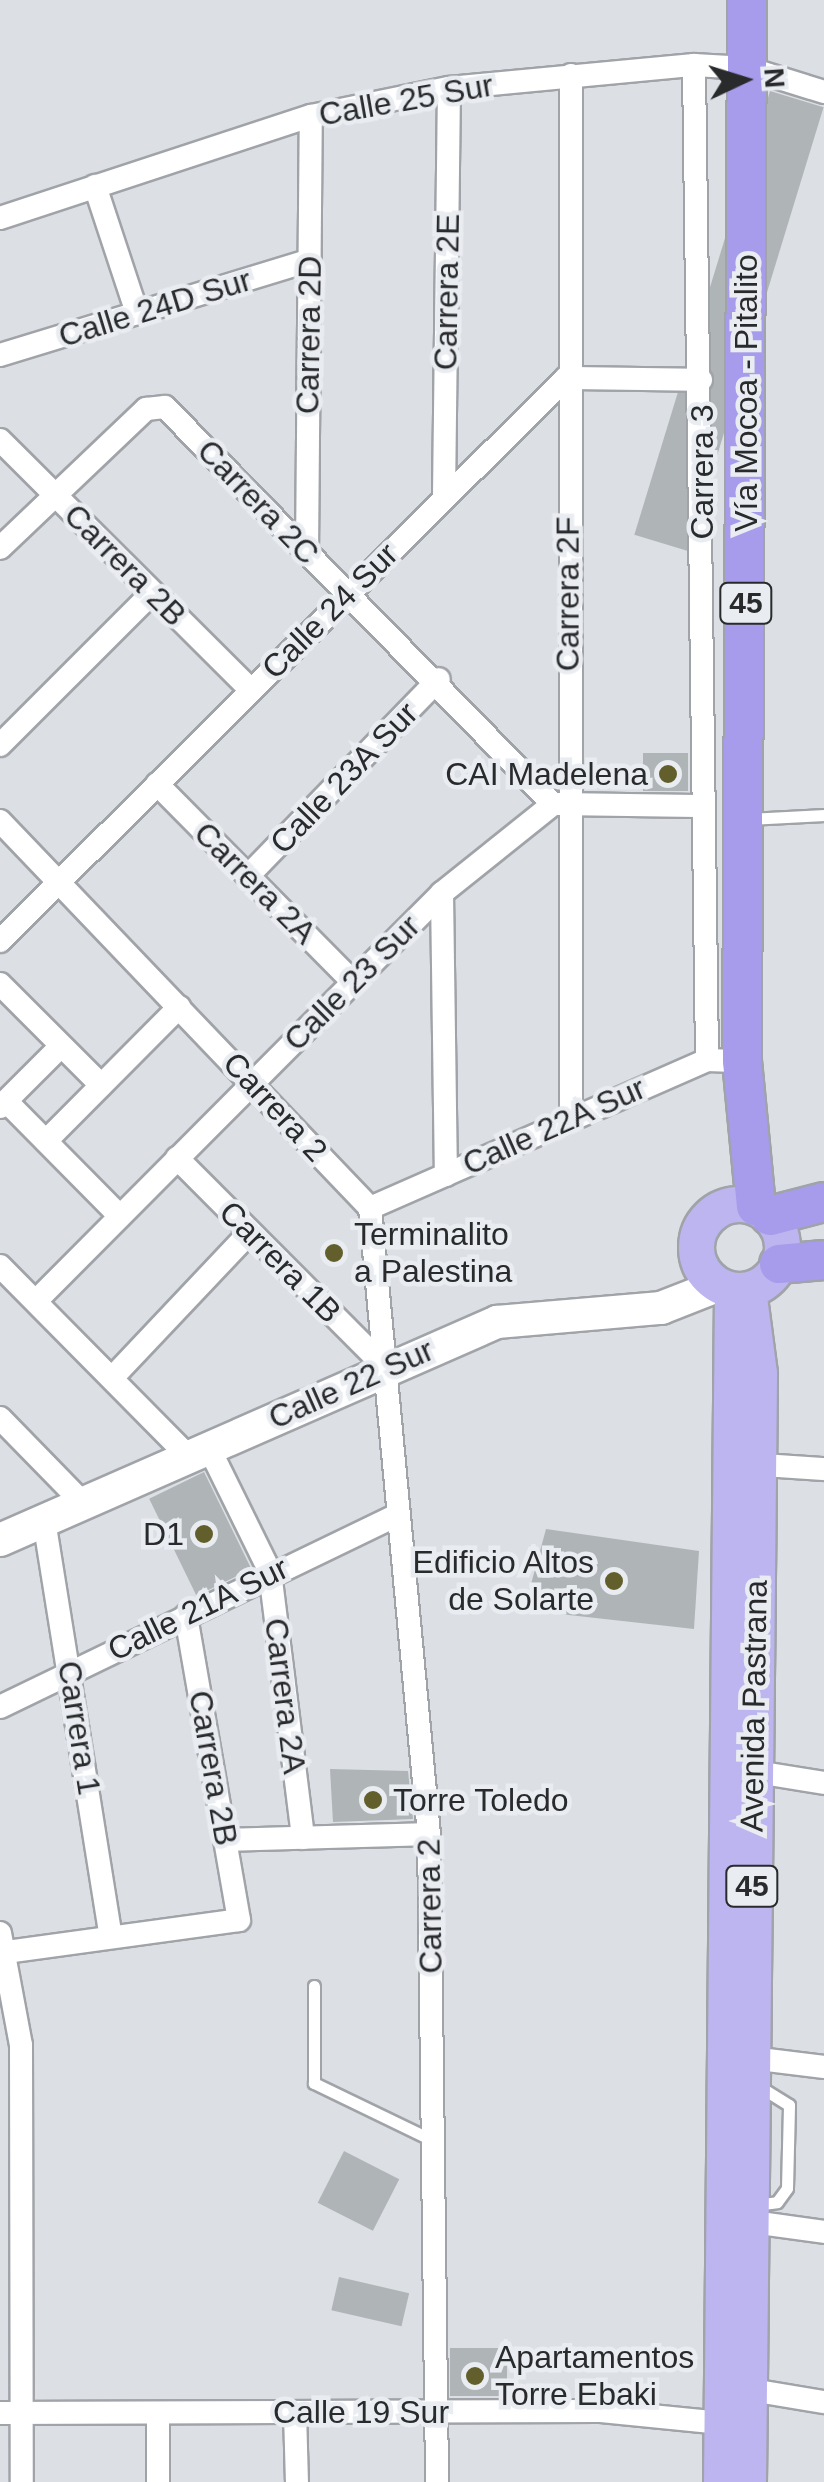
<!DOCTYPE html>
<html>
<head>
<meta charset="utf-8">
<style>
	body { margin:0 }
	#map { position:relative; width:824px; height:2482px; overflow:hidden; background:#dcdfe4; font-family:Arial,sans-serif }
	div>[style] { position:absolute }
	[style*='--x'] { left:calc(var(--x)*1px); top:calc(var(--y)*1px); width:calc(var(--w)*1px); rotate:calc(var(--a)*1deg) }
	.building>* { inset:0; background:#afb5b7; transform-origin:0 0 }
	.roads { filter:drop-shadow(2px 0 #a0a3a8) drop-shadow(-2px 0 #a0a3a8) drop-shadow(0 2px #a0a3a8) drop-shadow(0 -2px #a0a3a8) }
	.service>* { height:11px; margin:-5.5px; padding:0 5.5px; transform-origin:5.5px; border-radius:5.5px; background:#fff }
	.minor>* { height:22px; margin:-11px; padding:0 11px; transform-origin:11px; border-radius:11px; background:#fff }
	.secondary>* { height:32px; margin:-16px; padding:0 16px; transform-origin:16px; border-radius:16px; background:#fff }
	.primary>* { height:35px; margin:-17.5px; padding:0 17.5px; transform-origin:17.5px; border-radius:17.5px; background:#bcb5f0 }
	.primary>.ring { margin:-17.5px; padding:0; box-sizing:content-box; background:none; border:35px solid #bcb5f0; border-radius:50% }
	.trunk>* { height:38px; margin:-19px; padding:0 19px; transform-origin:19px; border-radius:19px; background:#a69ceb }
	.dots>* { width:28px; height:28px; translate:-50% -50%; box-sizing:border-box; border:5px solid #e9ecf1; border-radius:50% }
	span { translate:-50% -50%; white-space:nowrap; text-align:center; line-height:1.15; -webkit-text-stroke:9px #e9ecf1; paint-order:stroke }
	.shield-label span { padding:2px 8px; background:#e9ecf1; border:2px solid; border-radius:8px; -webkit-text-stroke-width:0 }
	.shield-label { font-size:30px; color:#292a2c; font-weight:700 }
	.street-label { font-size:32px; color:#292a2c }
	.poi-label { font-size:32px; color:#292a2c }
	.right { translate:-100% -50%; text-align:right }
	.left { translate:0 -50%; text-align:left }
	.north { position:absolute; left:694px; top:30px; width:100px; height:100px; -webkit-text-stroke:8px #e9ecf1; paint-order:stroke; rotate:86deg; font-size:28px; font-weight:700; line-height:40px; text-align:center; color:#292a2c }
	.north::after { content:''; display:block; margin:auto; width:35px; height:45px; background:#292a2c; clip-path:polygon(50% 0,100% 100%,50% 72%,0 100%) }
</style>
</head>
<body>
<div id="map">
	<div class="building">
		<i style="left:770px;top:91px;width:56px;height:464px;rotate:17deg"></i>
		<i style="left:688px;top:753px;width:38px;height:45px;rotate:90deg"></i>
		<i style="left:204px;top:1472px;width:108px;height:61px;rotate:64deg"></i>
		<i style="clip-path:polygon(546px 1529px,699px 1551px,694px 1629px,524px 1610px)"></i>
		<i style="clip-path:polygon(330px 1769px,408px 1771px,413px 1819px,333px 1822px)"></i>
		<i style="left:344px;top:2151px;width:62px;height:58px;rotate:27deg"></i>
		<i style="left:339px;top:2277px;width:72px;height:34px;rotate:13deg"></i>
		<i style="left:450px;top:2348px;width:57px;height:48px"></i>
	</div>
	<div class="roads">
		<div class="service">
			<i style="--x:749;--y:819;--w:75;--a:-3.1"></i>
			<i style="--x:314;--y:1986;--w:97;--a:90"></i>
			<i style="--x:314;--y:2083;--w:133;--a:25.8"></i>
			<i style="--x:754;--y:2205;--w:23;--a:-7"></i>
			<i style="--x:777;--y:2202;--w:17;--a:-54"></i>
			<i style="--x:787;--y:2188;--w:83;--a:-88.6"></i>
			<i style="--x:789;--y:2105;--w:40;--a:-148"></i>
		</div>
		<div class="minor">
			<i style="--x:694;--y:65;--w:995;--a:89.25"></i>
			<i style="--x:95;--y:186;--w:134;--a:71.7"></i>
			<i style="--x:0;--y:218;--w:327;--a:-18.2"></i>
			<i style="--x:311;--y:116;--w:141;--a:-11.5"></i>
			<i style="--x:449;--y:88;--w:246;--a:-5.4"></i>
			<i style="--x:694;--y:65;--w:53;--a:3.2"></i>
			<i style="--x:747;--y:68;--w:81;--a:17.3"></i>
			<i style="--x:0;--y:355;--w:324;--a:-17"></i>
			<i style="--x:0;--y:440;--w:354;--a:44.9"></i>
			<i style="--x:444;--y:496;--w:408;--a:-89.3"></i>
			<i style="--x:0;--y:548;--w:202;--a:-43.6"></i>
			<i style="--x:146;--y:409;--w:19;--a:-6"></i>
			<i style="--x:165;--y:407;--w:555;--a:45.66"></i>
			<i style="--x:553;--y:804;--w:150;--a:0.8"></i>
			<i style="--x:307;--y:553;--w:437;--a:-89.5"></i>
			<i style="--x:0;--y:745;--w:215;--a:-45"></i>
			<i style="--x:157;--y:784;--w:279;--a:45.3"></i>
			<i style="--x:0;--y:821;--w:535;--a:46.29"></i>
			<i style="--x:370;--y:1208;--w:629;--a:84.62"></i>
			<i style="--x:429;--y:1834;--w:648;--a:89.29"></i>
			<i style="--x:248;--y:876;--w:274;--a:-45.9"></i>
			<i style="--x:442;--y:893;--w:282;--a:89.2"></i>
			<i style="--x:0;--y:941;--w:798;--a:-44.85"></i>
			<i style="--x:566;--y:378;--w:135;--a:0.8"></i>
			<i style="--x:0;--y:984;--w:143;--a:45"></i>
			<i style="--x:6;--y:1101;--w:162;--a:45.3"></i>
			<i style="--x:0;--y:1107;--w:86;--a:-45"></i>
			<i style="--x:571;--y:1114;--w:1039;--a:-90"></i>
			<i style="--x:46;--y:1141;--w:189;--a:-45.2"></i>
			<i style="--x:177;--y:1158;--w:292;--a:45.1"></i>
			<i style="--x:370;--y:1208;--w:368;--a:-23.7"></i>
			<i style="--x:707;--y:1060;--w:35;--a:2"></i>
			<i style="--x:0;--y:1266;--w:269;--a:45.3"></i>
			<i style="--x:36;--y:1301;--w:576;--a:-45.14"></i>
			<i style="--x:442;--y:893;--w:142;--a:-38.7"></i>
			<i style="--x:113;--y:1377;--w:199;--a:-46.6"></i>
			<i style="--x:0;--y:1418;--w:119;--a:45.7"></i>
			<i style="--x:209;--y:1448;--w:138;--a:63.8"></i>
			<i style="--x:270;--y:1572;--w:268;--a:82.9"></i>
			<i style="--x:748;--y:1464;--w:76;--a:3.8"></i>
			<i style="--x:44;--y:1520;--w:421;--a:80.9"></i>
			<i style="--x:0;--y:1707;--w:442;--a:-25.8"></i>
			<i style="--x:744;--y:1770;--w:81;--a:9.2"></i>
			<i style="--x:226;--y:1840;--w:203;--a:-1.7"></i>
			<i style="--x:0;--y:1933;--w:114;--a:79.4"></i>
			<i style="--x:21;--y:2045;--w:437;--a:89.9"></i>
			<i style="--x:6;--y:1952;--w:235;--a:-7.8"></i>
			<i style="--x:239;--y:1920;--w:309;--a:-99.9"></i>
			<i style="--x:743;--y:2057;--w:82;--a:7"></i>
			<i style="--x:738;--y:2220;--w:87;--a:7.9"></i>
			<i style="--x:739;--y:2388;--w:86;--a:9.4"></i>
			<i style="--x:295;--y:2412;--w:70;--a:88.4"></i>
			<i style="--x:0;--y:2413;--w:601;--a:-0.19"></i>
			<i style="--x:601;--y:2411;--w:121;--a:5.7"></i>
			<i style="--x:158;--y:2413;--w:69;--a:90"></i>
		</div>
		<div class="secondary">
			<i style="--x:0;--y:1540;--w:543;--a:-23.68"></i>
			<i style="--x:497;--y:1322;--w:165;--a:-4.9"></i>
			<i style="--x:661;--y:1308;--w:60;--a:-21.4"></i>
		</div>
		<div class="primary">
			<i class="ring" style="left:696px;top:1204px;width:51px;height:51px"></i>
			<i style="--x:721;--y:2482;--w:1191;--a:-89.47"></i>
			<i style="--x:748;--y:2482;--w:1109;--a:-89.43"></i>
			<i style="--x:759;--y:1373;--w:84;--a:-97.5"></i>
		</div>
		<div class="trunk">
			<i style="--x:747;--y:0;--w:1061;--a:90.27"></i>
			<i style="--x:742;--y:1061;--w:146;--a:84.5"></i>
			<i style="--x:770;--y:1216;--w:56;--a:-14.5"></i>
			<i style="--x:779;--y:1264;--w:45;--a:-5.1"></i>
		</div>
	</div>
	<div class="dots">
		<i style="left:668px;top:774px;background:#625f2c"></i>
		<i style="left:334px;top:1253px;background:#625f2c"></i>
		<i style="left:204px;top:1534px;background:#625f2c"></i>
		<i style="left:614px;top:1581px;background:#625f2c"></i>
		<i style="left:373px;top:1800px;background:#625f2c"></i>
		<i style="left:475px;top:2376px;background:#625f2c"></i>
	</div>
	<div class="shield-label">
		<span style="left:746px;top:603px">45</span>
		<span style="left:752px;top:1886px">45</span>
	</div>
	<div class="street-label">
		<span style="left:406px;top:100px;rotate:-10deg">Calle 25 Sur</span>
		<span style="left:447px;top:292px;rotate:-89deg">Carrera 2E</span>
		<span style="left:155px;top:308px;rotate:-17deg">Calle 24D Sur</span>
		<span style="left:309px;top:335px;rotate:-89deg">Carrera 2D</span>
		<span style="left:746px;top:393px;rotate:-90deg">Vía Mocoa - Pitalito</span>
		<span style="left:702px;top:472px;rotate:-90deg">Carrera 3</span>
		<span style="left:258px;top:502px;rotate:46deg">Carrera 2C</span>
		<span style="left:125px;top:565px;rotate:45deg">Carrera 2B</span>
		<span style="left:568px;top:594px;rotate:-90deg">Carrera 2F</span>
		<span style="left:330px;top:611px;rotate:-45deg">Calle 24 Sur</span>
		<span style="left:344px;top:778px;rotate:-46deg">Calle 23A Sur</span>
		<span style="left:255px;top:883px;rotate:45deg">Carrera 2A</span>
		<span style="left:352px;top:983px;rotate:-45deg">Calle 23 Sur</span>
		<span style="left:275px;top:1107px;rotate:47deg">Carrera 2</span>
		<span style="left:554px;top:1126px;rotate:-24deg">Calle 22A Sur</span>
		<span style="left:280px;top:1262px;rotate:45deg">Carrera 1B</span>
		<span style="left:351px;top:1384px;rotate:-24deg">Calle 22 Sur</span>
		<span style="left:198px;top:1609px;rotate:-26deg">Calle 21A Sur</span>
		<span style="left:285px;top:1696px;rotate:83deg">Carrera 2A</span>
		<span style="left:754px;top:1706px;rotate:-89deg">Avenida Pastrana</span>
		<span style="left:79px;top:1728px;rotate:81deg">Carrera 1</span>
		<span style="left:213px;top:1768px;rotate:80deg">Carrera 2B</span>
		<span style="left:430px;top:1906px;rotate:-91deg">Carrera 2</span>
		<span style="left:361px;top:2412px">Calle 19 Sur</span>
	</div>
	<div class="poi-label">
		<span class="right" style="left:648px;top:774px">CAI Madelena</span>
		<span class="left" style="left:354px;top:1253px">Terminalito<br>a Palestina</span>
		<span class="right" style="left:184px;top:1534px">D1</span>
		<span class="right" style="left:594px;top:1581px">Edificio Altos<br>de Solarte</span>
		<span class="left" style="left:393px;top:1800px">Torre Toledo</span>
		<span class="left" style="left:495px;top:2376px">Apartamentos<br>Torre Ebaki</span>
	</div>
	<div class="north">N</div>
</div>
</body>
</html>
